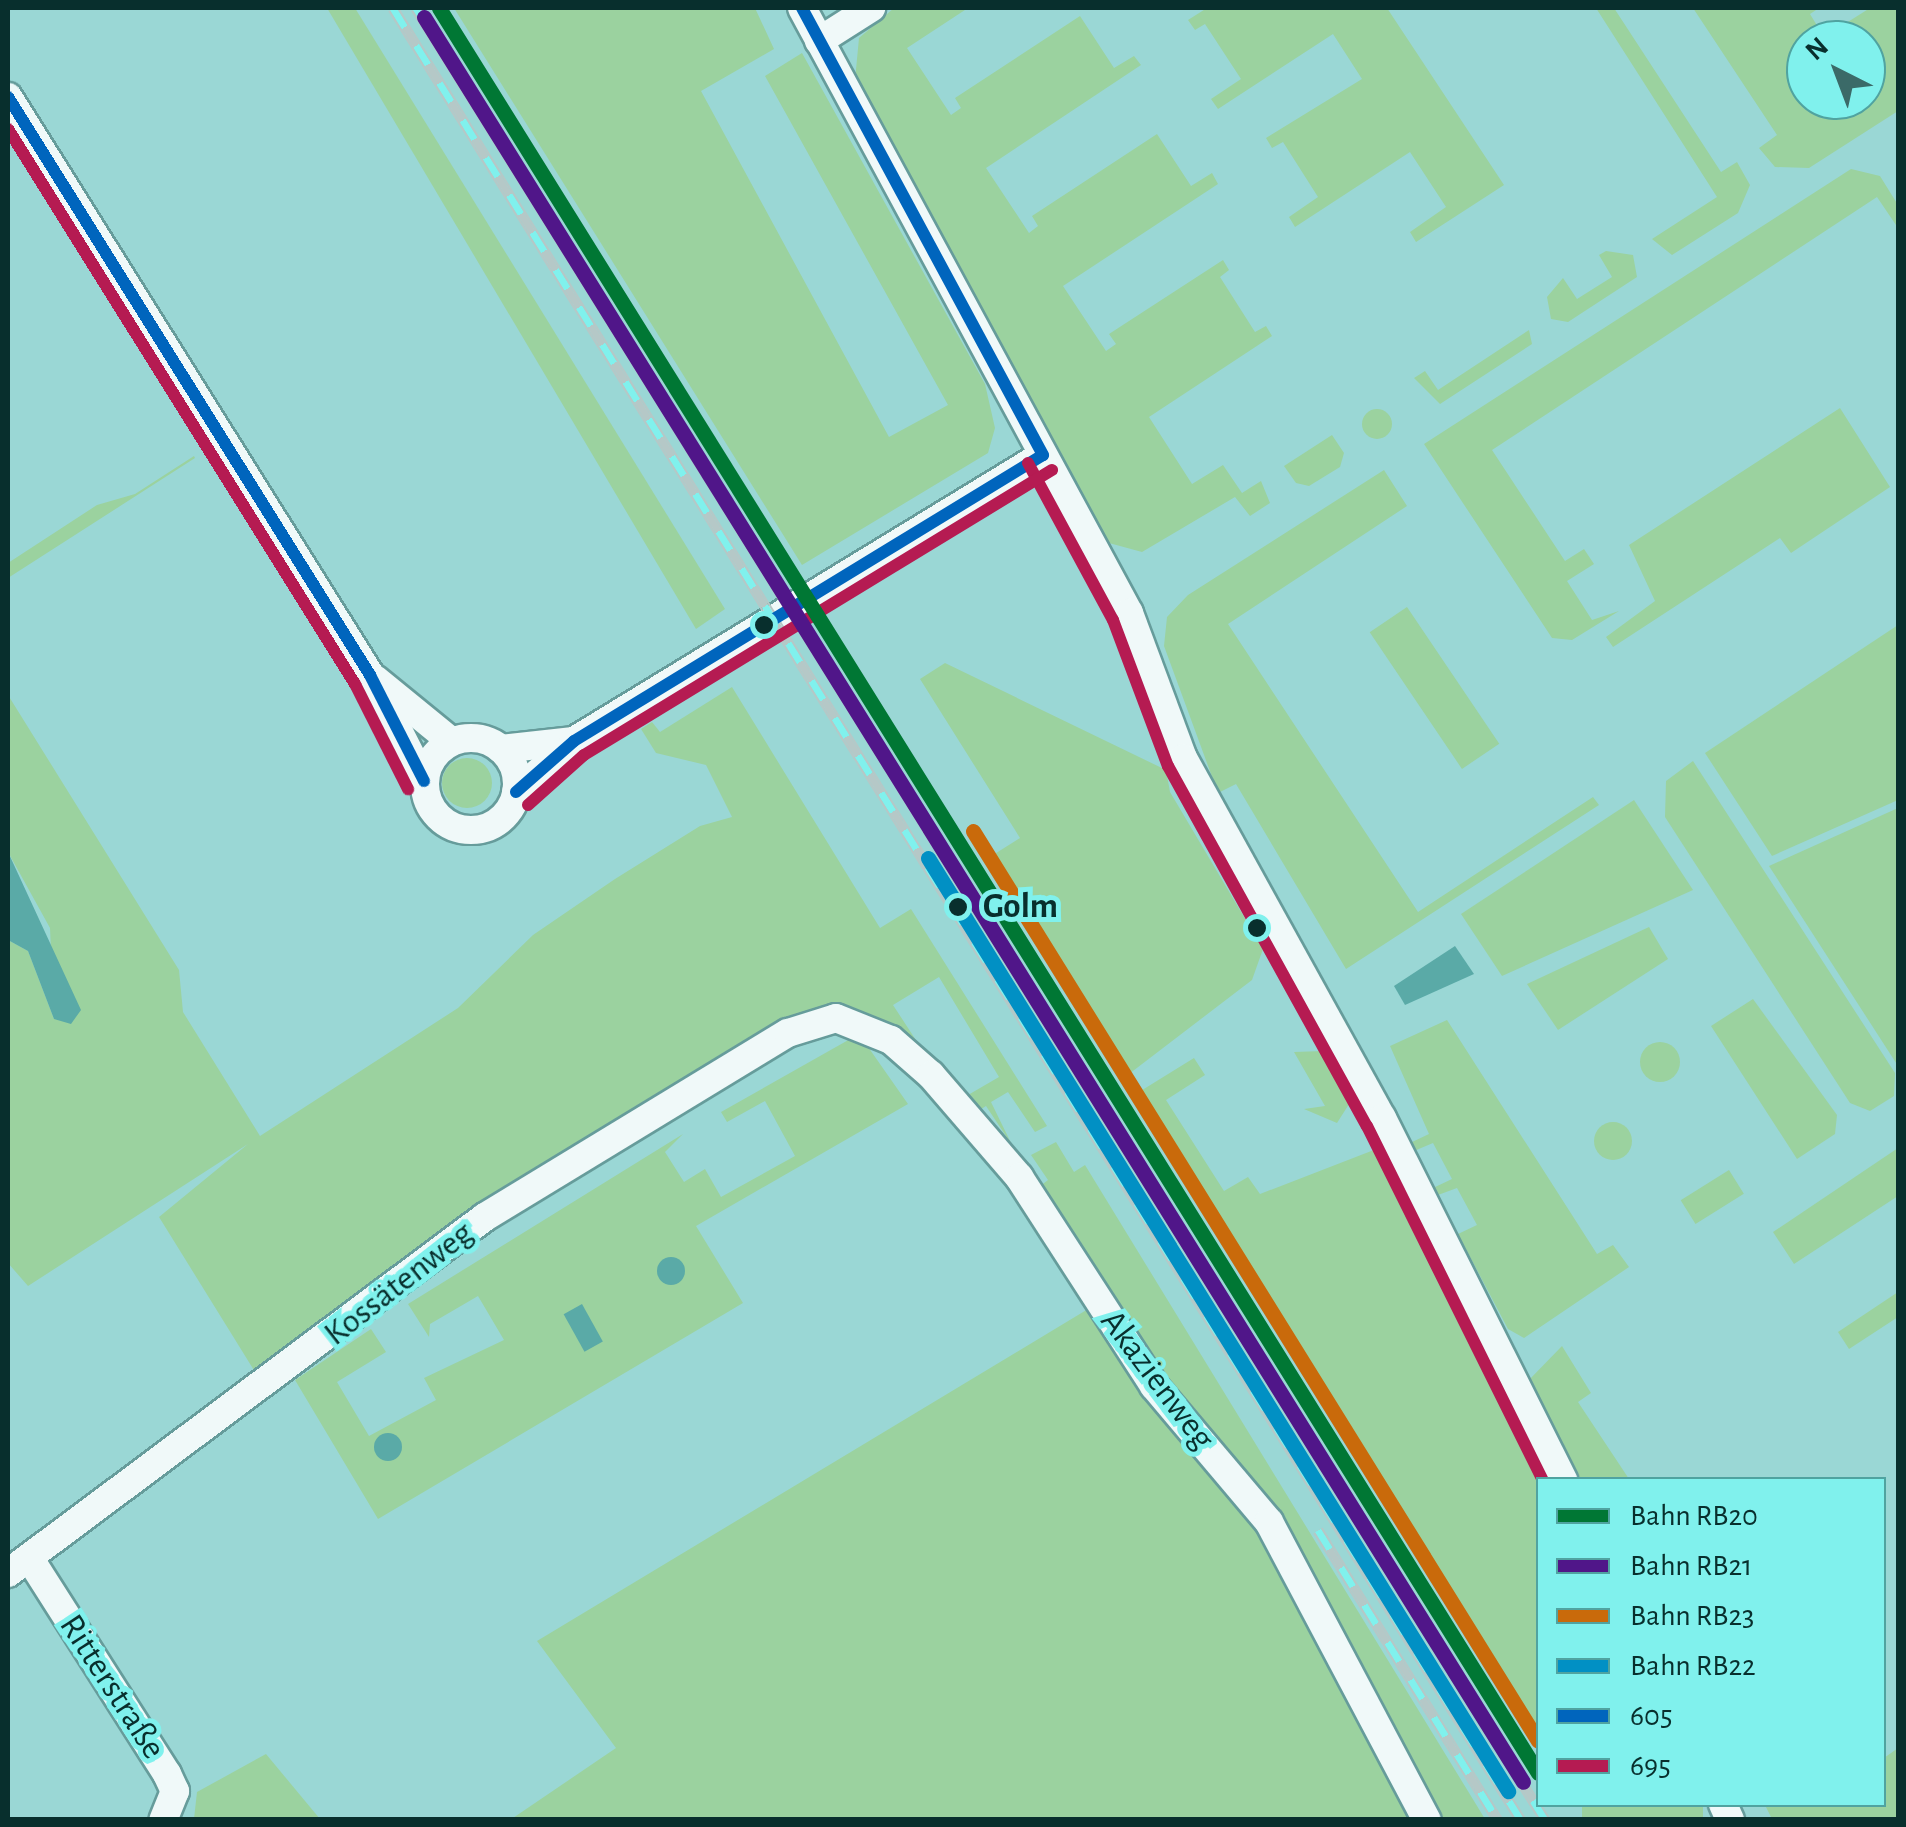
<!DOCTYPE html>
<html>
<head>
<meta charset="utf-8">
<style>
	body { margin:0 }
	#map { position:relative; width:1906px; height:1827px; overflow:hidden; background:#9ad7d5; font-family:"Alegreya Sans",sans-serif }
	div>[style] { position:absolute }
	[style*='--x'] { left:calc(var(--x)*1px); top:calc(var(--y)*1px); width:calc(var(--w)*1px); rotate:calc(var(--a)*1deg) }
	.green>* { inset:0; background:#9bd29f; transform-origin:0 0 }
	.round { border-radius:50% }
	.water>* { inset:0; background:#5aaaa7; transform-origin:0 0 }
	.roads { filter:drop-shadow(2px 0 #669c9b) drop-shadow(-2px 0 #669c9b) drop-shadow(0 2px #669c9b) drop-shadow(0 -2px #669c9b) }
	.street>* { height:28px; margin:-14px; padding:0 14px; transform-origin:14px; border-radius:14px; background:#f0f9f9 }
	.street>.ring { margin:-14px; padding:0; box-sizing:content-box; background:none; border:28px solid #f0f9f9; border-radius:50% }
	.rail>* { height:11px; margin-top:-5.5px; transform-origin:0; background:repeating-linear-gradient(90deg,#80f1ed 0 22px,#b5c8c7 0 44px); box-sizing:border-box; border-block:2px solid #b5c8c7 }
	.bus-1>* { height:12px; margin:-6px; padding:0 6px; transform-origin:6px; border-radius:6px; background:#0065bd }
	.bus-2>* { height:12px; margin:-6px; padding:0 6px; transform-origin:6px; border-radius:6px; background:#b51b52 }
	.rail-1>* { height:15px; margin:-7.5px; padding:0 7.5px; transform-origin:7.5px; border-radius:7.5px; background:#007734 }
	.rail-2>* { height:15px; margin:-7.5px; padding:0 7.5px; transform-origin:7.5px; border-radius:7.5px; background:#501689 }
	.rail-3>* { height:15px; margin:-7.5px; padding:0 7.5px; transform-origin:7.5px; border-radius:7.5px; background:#c96a0b }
	.rail-4>* { height:15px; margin:-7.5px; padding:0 7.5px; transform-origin:7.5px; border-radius:7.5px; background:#0190c4 }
	.dots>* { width:28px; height:28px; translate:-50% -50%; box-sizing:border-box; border:5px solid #80f1ed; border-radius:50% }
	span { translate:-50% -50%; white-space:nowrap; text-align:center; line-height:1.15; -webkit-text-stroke:10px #80f1ed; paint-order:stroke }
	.stop-label { font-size:35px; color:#082f2d; font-weight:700 }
	.left { translate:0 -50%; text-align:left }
	.street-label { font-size:35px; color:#082f2d }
	.frame { position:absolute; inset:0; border:10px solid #082f2d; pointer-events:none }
	.legend { position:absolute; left:1536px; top:1477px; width:350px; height:330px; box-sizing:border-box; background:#80f1ed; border:2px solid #50a3a0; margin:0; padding:12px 18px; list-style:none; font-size:30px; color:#082f2d }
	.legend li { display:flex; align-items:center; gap:20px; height:50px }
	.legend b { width:50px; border:2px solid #50a3a0 }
	.north { position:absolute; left:1786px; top:20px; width:100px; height:100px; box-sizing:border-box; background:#80f1ed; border:2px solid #50a3a0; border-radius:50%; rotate:318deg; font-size:28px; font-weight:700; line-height:40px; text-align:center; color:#082f2d }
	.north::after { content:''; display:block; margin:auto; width:35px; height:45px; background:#3b6a68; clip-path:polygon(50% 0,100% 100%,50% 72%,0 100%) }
</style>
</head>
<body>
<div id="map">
	<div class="green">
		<i style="clip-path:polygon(327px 8px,355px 8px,725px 609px,696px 629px)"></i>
		<i style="clip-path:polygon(454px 8px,755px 8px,774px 49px,701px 91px,889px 437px,948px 405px,765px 76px,802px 53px,985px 384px,995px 428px,988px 453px,802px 565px)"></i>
		<i style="clip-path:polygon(894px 8px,968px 8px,907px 48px,951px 115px,961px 108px,955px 98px,1080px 16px,1114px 68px,1134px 56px,1141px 65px,986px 168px,1029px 233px,1038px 226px,1032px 216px,1157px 134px,1191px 186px,1212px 173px,1218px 184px,1063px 286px,1106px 351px,1116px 344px,1109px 334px,1223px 260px,1229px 270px,1220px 277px,1255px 332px,1266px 326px,1272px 336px,1149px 417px,1192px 484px,1223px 465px,1242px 493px,1261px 481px,1270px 503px,1250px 516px,1235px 497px,1142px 552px,1109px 543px,855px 80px,859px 38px)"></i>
		<i style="clip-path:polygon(1207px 8px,1387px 8px,1504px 185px,1416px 242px,1410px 232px,1446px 207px,1410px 152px,1295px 227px,1289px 217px,1318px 197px,1283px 142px,1272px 148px,1266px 138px,1362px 79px,1333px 34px,1218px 109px,1211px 99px,1241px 79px,1205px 24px,1195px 30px,1188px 20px)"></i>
		<i style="clip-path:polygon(1596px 8px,1614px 8px,1721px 172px,1737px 162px,1750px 185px,1738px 213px,1672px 255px,1652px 239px,1717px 197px)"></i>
		<i style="clip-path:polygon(evenodd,1693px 8px,1819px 8px,1810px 14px,1824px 37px,1870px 8px,1898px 8px,1898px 111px,1809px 168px,1775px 167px,1759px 148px,1777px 135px,1693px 8px,1866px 40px,1866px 100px,1806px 100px,1806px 40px,1866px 40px)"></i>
		<i style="clip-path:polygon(1851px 169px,1880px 176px,1898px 205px,1898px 228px,1877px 197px,1492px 450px,1565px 561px,1584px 549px,1594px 564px,1567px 581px,1592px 620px,1619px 611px,1572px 640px,1552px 638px,1424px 444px)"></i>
		<i style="clip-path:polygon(1606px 251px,1633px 255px,1637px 277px,1568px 322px,1551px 319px,1547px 297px,1563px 278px,1577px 299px,1612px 277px,1599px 255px)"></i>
		<i style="clip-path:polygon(1529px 330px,1532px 344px,1440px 404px,1414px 378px,1425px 371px,1438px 390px)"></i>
		<i style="clip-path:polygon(1840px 408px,1890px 487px,1791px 553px,1780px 538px,1613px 647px,1606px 637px,1655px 601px,1629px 545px)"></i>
		<i class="round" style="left:1362px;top:409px;width:30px;height:30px"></i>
		<i style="clip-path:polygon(1332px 435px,1344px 453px,1340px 467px,1309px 486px,1296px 483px,1284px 466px)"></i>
		<i style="clip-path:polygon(194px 456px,195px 458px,8px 578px,8px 563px,97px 505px,135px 494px)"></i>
		<i style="clip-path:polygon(1384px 470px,1407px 506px,1228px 624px,1418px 912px,1593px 797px,1599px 805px,1346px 969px,1236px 784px,1218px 793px,1164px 646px,1167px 617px,1188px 595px)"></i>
		<i style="left:1407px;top:607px;width:165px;height:45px;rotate:56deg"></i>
		<i style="clip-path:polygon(1898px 625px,1898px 800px,1772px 856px,1705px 753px)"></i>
		<i style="clip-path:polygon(945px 663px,1166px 770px,1170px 792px,1263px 949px,1252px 980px,1129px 1074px,993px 855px,1020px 838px,920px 679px)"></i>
		<i style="clip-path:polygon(evenodd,732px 687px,880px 928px,911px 909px,1047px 1126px,1035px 1132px,1008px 1092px,991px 1102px,1012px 1145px,986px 1106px,970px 1116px,891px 1040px,811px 1023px,257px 1375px,159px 1217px,248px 1144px,28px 1286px,8px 1263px,8px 940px,28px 951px,54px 1019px,50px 928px,8px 852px,8px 695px,179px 970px,183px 1012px,260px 1136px,458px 1008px,533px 935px,615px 879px,700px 826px,732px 817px,706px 765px,656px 753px,641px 729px,652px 722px,660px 732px,732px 687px,939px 977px,999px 1077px,968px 1095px,925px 1054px,893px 1005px,939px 977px)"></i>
		<i class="round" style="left:442px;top:758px;width:50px;height:50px"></i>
		<i style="clip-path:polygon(1693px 761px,1895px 1073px,1894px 1096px,1870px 1111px,1850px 1103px,1665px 817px,1666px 781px)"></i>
		<i style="clip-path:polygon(1634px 800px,1693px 890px,1502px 976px,1461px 914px)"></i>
		<i style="clip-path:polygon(1898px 808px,1898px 1066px,1769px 866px)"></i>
		<i style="clip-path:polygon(1649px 927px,1668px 959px,1558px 1030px,1527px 984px)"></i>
		<i style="clip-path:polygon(1753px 999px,1837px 1115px,1835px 1134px,1797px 1159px,1711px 1026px)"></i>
		<i style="clip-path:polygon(1447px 1020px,1597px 1254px,1613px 1245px,1629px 1267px,1524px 1338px,1508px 1329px,1458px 1234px,1477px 1225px,1457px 1188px,1438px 1195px,1433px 1188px,1452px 1179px,1433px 1143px,1414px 1151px,1410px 1143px,1429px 1134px,1390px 1046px)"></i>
		<i style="clip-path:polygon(859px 1034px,908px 1104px,696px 1226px,743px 1303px,378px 1519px,295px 1380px,371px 1329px,386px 1352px,337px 1382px,369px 1436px,436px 1400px,424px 1378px,504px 1340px,478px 1296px,430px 1324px,429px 1337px,408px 1304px,683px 1134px,665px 1152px,684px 1182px,705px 1169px,721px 1197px,795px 1156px,765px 1101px,727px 1122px,721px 1112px)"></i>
		<i class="round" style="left:1640px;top:1042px;width:40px;height:40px"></i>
		<i style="clip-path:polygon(1323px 1051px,1351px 1101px,1337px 1123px,1304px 1109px,1325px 1106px,1294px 1052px)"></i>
		<i style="clip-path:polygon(1194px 1058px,1205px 1075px,1166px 1100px,1224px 1191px,1248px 1177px,1260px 1194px,1379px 1148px,1543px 1479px,1538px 1735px,1139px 1092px)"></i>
		<i class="round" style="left:1594px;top:1122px;width:38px;height:38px"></i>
		<i style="clip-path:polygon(1056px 1142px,1074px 1172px,1085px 1165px,1485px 1819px,1437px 1819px,1298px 1546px,1152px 1365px,1039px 1187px,1048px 1180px,1031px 1155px)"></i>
		<i style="clip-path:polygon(1898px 1148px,1898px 1196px,1794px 1264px,1773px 1232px)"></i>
		<i style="left:1729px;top:1170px;width:28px;height:57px;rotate:58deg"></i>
		<i style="clip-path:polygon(1898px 1292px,1898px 1317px,1849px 1349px,1838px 1332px)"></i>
		<i style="clip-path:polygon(1098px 1303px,1269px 1522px,1420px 1820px,510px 1820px,616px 1748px,537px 1641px)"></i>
		<i style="clip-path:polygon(1562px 1346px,1591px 1393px,1578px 1402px,1629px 1479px,1577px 1479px,1528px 1381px)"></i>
		<i style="clip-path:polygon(1898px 1748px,1898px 1819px,1772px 1819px,1765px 1805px,1884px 1804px,1884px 1758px)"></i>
		<i style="clip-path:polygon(266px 1754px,320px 1819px,194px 1819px,197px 1792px)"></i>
		<i style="left:1582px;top:1805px;width:121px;height:17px"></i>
	</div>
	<div class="water">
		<i style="clip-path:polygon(8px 852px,81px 1010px,71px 1024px,54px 1019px,28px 951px,8px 940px)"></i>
		<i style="clip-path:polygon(1455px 946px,1474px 974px,1405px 1005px,1394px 986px)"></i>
		<i class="round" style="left:657px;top:1257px;width:28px;height:28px"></i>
		<i style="left:582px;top:1304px;width:43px;height:21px;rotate:61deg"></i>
		<i class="round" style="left:374px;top:1433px;width:28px;height:28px"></i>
	</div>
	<div class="roads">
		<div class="street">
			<i style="--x:802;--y:8;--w:688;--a:61.61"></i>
			<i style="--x:1129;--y:613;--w:155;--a:69.6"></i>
			<i style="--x:1183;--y:758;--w:411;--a:61.1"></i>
			<i style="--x:1382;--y:1118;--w:405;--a:63.4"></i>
			<i style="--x:819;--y:41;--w:62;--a:-32.4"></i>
			<i style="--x:8;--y:97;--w:682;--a:57.94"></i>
			<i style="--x:370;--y:675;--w:119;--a:63"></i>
			<i style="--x:375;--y:679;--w:99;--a:39.3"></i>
			<i class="ring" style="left:425px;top:738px;width:64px;height:64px"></i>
			<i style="--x:501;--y:749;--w:73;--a:-6.3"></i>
			<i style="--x:516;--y:792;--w:77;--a:-41.3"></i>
			<i style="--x:574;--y:741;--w:549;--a:-31.38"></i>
			<i style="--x:30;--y:1559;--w:255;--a:57.5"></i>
			<i style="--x:167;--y:1774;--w:19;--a:65"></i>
			<i style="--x:175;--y:1791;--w:31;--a:112"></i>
			<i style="--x:8;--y:1573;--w:595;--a:-36.74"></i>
			<i style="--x:485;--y:1217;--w:354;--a:-31.3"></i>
			<i style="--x:788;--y:1033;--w:50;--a:-17.4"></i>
			<i style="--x:836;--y:1018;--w:59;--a:21.8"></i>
			<i style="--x:891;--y:1040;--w:53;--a:41.2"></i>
			<i style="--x:931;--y:1075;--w:135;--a:49.2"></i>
			<i style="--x:1019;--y:1177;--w:249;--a:57.1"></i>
			<i style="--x:1154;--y:1386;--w:178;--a:49.8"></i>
			<i style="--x:1269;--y:1522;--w:337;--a:62.1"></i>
			<i style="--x:1723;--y:1804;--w:17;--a:66"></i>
		</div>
	</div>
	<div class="rail">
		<i style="--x:393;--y:8;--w:2134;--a:58.1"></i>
		<i style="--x:416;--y:8;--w:2135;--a:58.07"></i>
		<i style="--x:1318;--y:1530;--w:341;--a:58.2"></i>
	</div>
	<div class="bus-1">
		<i style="--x:802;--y:8;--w:508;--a:61.67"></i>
		<i style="--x:8;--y:97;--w:682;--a:57.94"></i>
		<i style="--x:370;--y:675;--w:119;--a:63"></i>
		<i style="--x:516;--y:792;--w:77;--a:-41.3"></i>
		<i style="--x:574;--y:741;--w:549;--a:-31.38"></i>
	</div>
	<div class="bus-2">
		<i style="--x:8;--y:129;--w:655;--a:57.99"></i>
		<i style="--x:355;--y:684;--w:118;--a:63.2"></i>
		<i style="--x:1028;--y:463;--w:179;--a:61.6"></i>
		<i style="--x:1113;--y:620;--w:156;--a:69.4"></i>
		<i style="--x:1168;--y:766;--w:411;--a:61.1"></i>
		<i style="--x:1367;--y:1126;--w:395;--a:63.6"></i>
		<i style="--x:528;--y:805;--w:75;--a:-41.8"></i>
		<i style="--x:584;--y:755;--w:548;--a:-31.34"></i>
	</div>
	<div class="rail-1">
		<i style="--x:439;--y:8;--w:2079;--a:58.09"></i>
	</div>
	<div class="rail-2">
		<i style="--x:424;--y:17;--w:2079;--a:58.09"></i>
	</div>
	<div class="rail-3">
		<i style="--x:973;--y:831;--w:1071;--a:58.16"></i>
	</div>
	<div class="rail-4">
		<i style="--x:928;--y:858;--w:1099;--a:58.13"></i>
	</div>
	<div class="dots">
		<i style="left:764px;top:625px;background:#082f2d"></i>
		<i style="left:958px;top:907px;background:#082f2d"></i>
		<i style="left:1257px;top:928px;background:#082f2d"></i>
	</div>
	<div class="stop-label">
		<span class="left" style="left:983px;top:907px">Golm</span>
	</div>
	<div class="street-label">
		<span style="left:399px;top:1284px;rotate:-38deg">Kossätenweg</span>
		<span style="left:1157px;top:1380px;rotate:53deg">Akazienweg</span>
		<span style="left:112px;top:1687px;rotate:57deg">Ritterstraße</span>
	</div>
	<div class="frame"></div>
	<ul class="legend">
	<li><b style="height:12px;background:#007734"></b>Bahn RB20</li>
	<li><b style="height:12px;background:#501689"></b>Bahn RB21</li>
	<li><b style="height:12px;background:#c96a0b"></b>Bahn RB23</li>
	<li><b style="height:12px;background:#0190c4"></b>Bahn RB22</li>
	<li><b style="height:12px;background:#0065bd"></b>605</li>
	<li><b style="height:12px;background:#b51b52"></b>695</li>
	</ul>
	<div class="north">N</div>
</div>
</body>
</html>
